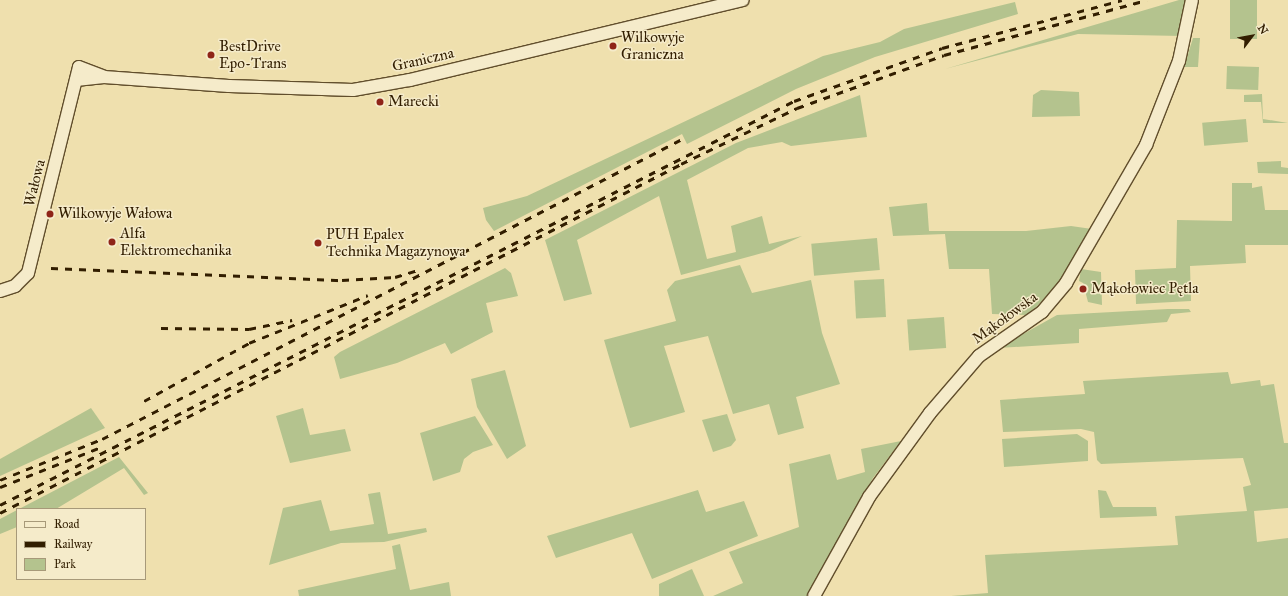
<!DOCTYPE html>
<html>
<head>
<meta charset="utf-8">
<style>
	body { margin:0 }
	#map { position:relative; width:1288px; height:596px; overflow:hidden; background:#efe0ae; font-family:"IM FELL Great Primer",serif }
	div>[style] { position:absolute }
	[style*='--x'] { left:calc(var(--x)*1px); top:calc(var(--y)*1px); width:calc(var(--w)*1px); rotate:calc(var(--a)*1deg) }
	.green>* { inset:0; background:#b4c38e; transform-origin:0 0 }
	.roads { filter:drop-shadow(1px 0 #614e2c) drop-shadow(-1px 0 #614e2c) drop-shadow(0 1px #614e2c) drop-shadow(0 -1px #614e2c) }
	.tertiary>* { height:12px; margin:-6px; padding:0 6px; transform-origin:6px; border-radius:6px; background:#f5ebca }
	.rail>* { height:2.5px; margin-top:-1.25px; transform-origin:0; background:repeating-linear-gradient(90deg,#321e00 0 7px,transparent 0 14px) }
	.dots>* { width:11px; height:11px; translate:-50% -50%; box-sizing:border-box; border:2px solid #f5ebca; border-radius:50% }
	span { translate:-50% -50%; white-space:nowrap; text-align:center; line-height:1.15; -webkit-text-stroke:3px #f5ebca; paint-order:stroke }
	.poi-label { font-size:15px; color:#321e00 }
	.left { translate:0 -50%; text-align:left }
	.street-label { font-size:15px; color:#321e00 }
	.legend { position:absolute; left:16px; top:508px; width:130px; height:72px; box-sizing:border-box; background:#f5ebca; border:1px solid #a79979; margin:0; padding:5px 7px; list-style:none; font-size:12px; color:#321e00 }
	.legend li { display:flex; align-items:center; gap:8px; height:20px }
	.legend b { width:20px; border:1px solid #a79979 }
	.north { position:absolute; left:1232px; top:16px; width:40px; height:40px; -webkit-text-stroke:3px #f5ebca; paint-order:stroke; rotate:58deg; font-size:11px; font-weight:700; line-height:16px; text-align:center; color:#321e00 }
	.north::after { content:''; display:block; margin:auto; width:14px; height:18px; background:#321e00; clip-path:polygon(50% 0,100% 100%,50% 72%,0 100%) }
</style>
</head>
<body>
<div id="map">
	<div class="green">
		<i style="clip-path:polygon(1179px 0,1187px 0,1182px 36px,1078px 34px,945px 69px)"></i>
		<i style="left:1230px;top:0;width:27px;height:39px"></i>
		<i style="clip-path:polygon(1015px 2px,1018px 14px,875px 57px,796px 89px,687px 144px,682px 134px,494px 231px,486px 220px,483px 208px,527px 196px,823px 56px,880px 42px,904px 29px)"></i>
		<i style="clip-path:polygon(1193px 38px,1200px 38px,1198px 67px,1184px 67px)"></i>
		<i style="left:1227px;top:66px;width:32px;height:23px;rotate:2deg"></i>
		<i style="clip-path:polygon(1041px 90px,1079px 92px,1080px 116px,1032px 117px,1033px 95px)"></i>
		<i style="clip-path:polygon(1262px 94px,1263px 119px,1288px 123px,1263px 123px,1261px 102px,1244px 102px,1244px 95px)"></i>
		<i style="clip-path:polygon(860px 95px,867px 137px,791px 146px,782px 142px,748px 148px,687px 180px,707px 259px,736px 252px,731px 226px,762px 216px,769px 244px,802px 236px,770px 251px,681px 275px,659px 196px,577px 240px,592px 294px,564px 301px,545px 240px,736px 143px)"></i>
		<i style="left:1246px;top:119px;width:23px;height:44px;rotate:85deg"></i>
		<i style="clip-path:polygon(1281px 161px,1281px 167px,1288px 168px,1288px 174px,1258px 173px,1257px 162px)"></i>
		<i style="clip-path:polygon(1232px 183px,1252px 183px,1252px 188px,1262px 186px,1265px 210px,1288px 210px,1288px 245px,1245px 245px,1246px 263px,1190px 266px,1191px 301px,1136px 304px,1135px 270px,1176px 268px,1177px 220px,1232px 221px)"></i>
		<i style="clip-path:polygon(927px 203px,929px 231px,1026px 231px,1071px 226px,1092px 229px,1061px 280px,1029px 315px,992px 314px,989px 269px,949px 269px,945px 234px,893px 236px,889px 207px)"></i>
		<i style="left:877px;top:238px;width:32px;height:66px;rotate:85deg"></i>
		<i style="clip-path:polygon(740px 265px,752px 293px,811px 280px,822px 333px,840px 384px,796px 397px,804px 428px,778px 435px,769px 404px,733px 414px,708px 336px,664px 346px,685px 412px,630px 428px,604px 340px,676px 321px,667px 290px,675px 281px)"></i>
		<i style="clip-path:polygon(505px 268px,511px 273px,518px 296px,486px 303px,493px 332px,451px 354px,445px 343px,397px 363px,340px 379px,334px 357px,340px 352px)"></i>
		<i style="clip-path:polygon(1081px 269px,1101px 272px,1102px 305px,1088px 302px,1083px 283px,1079px 281px)"></i>
		<i style="left:884px;top:279px;width:38px;height:30px;rotate:87deg"></i>
		<i style="clip-path:polygon(1168px 309px,1189px 309px,1191px 312px,1171px 314px,1167px 322px,1079px 329px,1079px 343px,998px 348px,1057px 315px)"></i>
		<i style="left:944px;top:317px;width:31px;height:37px;rotate:86deg"></i>
		<i style="clip-path:polygon(505px 370px,526px 446px,507px 459px,477px 407px,471px 379px)"></i>
		<i style="clip-path:polygon(1228px 372px,1231px 384px,1260px 380px,1261px 386px,1274px 384px,1284px 443px,1288px 443px,1288px 508px,1254px 511px,1257px 542px,1288px 538px,1288px 596px,951px 596px,988px 593px,985px 555px,1178px 545px,1175px 516px,1247px 511px,1243px 487px,1251px 485px,1243px 458px,1101px 464px,1097px 460px,1094px 432px,1081px 429px,1003px 432px,1000px 400px,1085px 394px,1083px 381px)"></i>
		<i style="clip-path:polygon(91px 408px,105px 428px,0 476px,0 459px)"></i>
		<i style="clip-path:polygon(303px 408px,310px 435px,345px 429px,351px 451px,290px 463px,276px 416px)"></i>
		<i style="clip-path:polygon(727px 414px,736px 440px,731px 446px,713px 452px,702px 420px)"></i>
		<i style="clip-path:polygon(475px 416px,493px 445px,473px 452px,464px 459px,460px 472px,433px 481px,420px 433px)"></i>
		<i style="clip-path:polygon(1077px 434px,1088px 441px,1088px 461px,1004px 467px,1002px 439px)"></i>
		<i style="clip-path:polygon(901px 441px,873px 478px,808px 596px,713px 596px,743px 583px,729px 552px,799px 527px,789px 464px,830px 454px,837px 480px,865px 472px,861px 449px)"></i>
		<i style="clip-path:polygon(119px 457px,148px 493px,144px 495px,124px 468px,56px 509px,19px 509px)"></i>
		<i style="clip-path:polygon(698px 490px,706px 512px,744px 501px,758px 536px,652px 579px,632px 533px,556px 558px,547px 536px)"></i>
		<i style="clip-path:polygon(1098px 490px,1106px 491px,1113px 507px,1156px 507px,1157px 516px,1100px 518px)"></i>
		<i style="clip-path:polygon(380px 492px,388px 534px,426px 528px,427px 532px,384px 542px,341px 543px,269px 565px,283px 508px,321px 500px,330px 531px,374px 524px,368px 494px)"></i>
		<i style="clip-path:polygon(17px 510px,17px 527px,0 534px,0 519px)"></i>
		<i style="clip-path:polygon(400px 544px,410px 590px,449px 582px,451px 596px,299px 596px,298px 590px,396px 569px,392px 546px)"></i>
		<i style="clip-path:polygon(692px 569px,704px 596px,659px 596px,659px 584px)"></i>
	</div>
	<div class="roads">
		<div class="tertiary">
			<i style="--x:76;--y:80;--w:28;--a:-6"></i>
			<i style="--x:104;--y:77;--w:125;--a:4.1"></i>
			<i style="--x:229;--y:86;--w:124;--a:1.8"></i>
			<i style="--x:353;--y:90;--w:58;--a:-10"></i>
			<i style="--x:410;--y:80;--w:342;--a:-13.5"></i>
			<i style="--x:0;--y:291;--w:16;--a:-18"></i>
			<i style="--x:15;--y:286;--w:18;--a:-45"></i>
			<i style="--x:28;--y:273;--w:212;--a:-76.1"></i>
			<i style="--x:79;--y:67;--w:26;--a:21"></i>
			<i style="--x:814;--y:596;--w:113;--a:-60.9"></i>
			<i style="--x:869;--y:497;--w:104;--a:-54"></i>
			<i style="--x:930;--y:413;--w:75;--a:-49.3"></i>
			<i style="--x:979;--y:356;--w:77;--a:-34.9"></i>
			<i style="--x:1042;--y:312;--w:38;--a:-50"></i>
			<i style="--x:1066;--y:283;--w:160;--a:-59.9"></i>
			<i style="--x:1146;--y:145;--w:90;--a:-68.6"></i>
			<i style="--x:1179;--y:61;--w:62;--a:-78"></i>
		</div>
	</div>
	<div class="rail">
		<i style="--x:51;--y:268;--w:291;--a:2.4"></i>
		<i style="--x:342;--y:280;--w:53;--a:-3.2"></i>
		<i style="--x:395;--y:277;--w:27;--a:-17"></i>
		<i style="--x:161;--y:328;--w:88;--a:0.7"></i>
		<i style="--x:249;--y:329;--w:44;--a:-11.8"></i>
		<i style="--x:144;--y:401;--w:120;--a:-28.9"></i>
		<i style="--x:249;--y:343;--w:128;--a:-22"></i>
		<i style="--x:0;--y:480;--w:110;--a:-21.9"></i>
		<i style="--x:102;--y:439;--w:651;--a:-27.35"></i>
		<i style="--x:0;--y:487;--w:109;--a:-21.6"></i>
		<i style="--x:0;--y:505;--w:891;--a:-26.97"></i>
		<i style="--x:794;--y:101;--w:157;--a:-19.7"></i>
		<i style="--x:942;--y:48;--w:186;--a:-14.9"></i>
		<i style="--x:0;--y:513;--w:765;--a:-27.13"></i>
		<i style="--x:681;--y:164;--w:129;--a:-25.8"></i>
		<i style="--x:797;--y:108;--w:156;--a:-19.8"></i>
		<i style="--x:944;--y:55;--w:210;--a:-15.2"></i>
	</div>
	<div class="dots">
		<i style="left:613px;top:46px;background:#8f2418"></i>
		<i style="left:211px;top:55px;background:#8f2418"></i>
		<i style="left:380px;top:102px;background:#8f2418"></i>
		<i style="left:50px;top:214px;background:#8f2418"></i>
		<i style="left:112px;top:242px;background:#8f2418"></i>
		<i style="left:318px;top:243px;background:#8f2418"></i>
		<i style="left:1083px;top:289px;background:#8f2418"></i>
	</div>
	<div class="poi-label">
		<span class="left" style="left:621px;top:46px">Wilkowyje<br>Graniczna</span>
		<span class="left" style="left:219px;top:55px">BestDrive<br>Epo-Trans</span>
		<span class="left" style="left:388px;top:102px">Marecki</span>
		<span class="left" style="left:58px;top:214px">Wilkowyje Wałowa</span>
		<span class="left" style="left:120px;top:242px">Alfa<br>Elektromechanika</span>
		<span class="left" style="left:326px;top:243px">PUH Epalex<br>Technika Magazynowa</span>
		<span class="left" style="left:1091px;top:289px">Mąkołowiec Pętla</span>
	</div>
	<div class="street-label">
		<span style="left:423px;top:60px;rotate:-13deg">Graniczna</span>
		<span style="left:35px;top:183px;rotate:-76deg">Wałowa</span>
		<span style="left:1005px;top:318px;rotate:-36deg">Mąkołowska</span>
	</div>
	<ul class="legend">
	<li><b style="height:5px;background:#f5ebca"></b>Road</li>
	<li><b style="height:5px;background:#321e00"></b>Railway</li>
	<li><b style="height:11px;background:#b4c38e"></b>Park</li>
	</ul>
	<div class="north">N</div>
</div>
</body>
</html>
